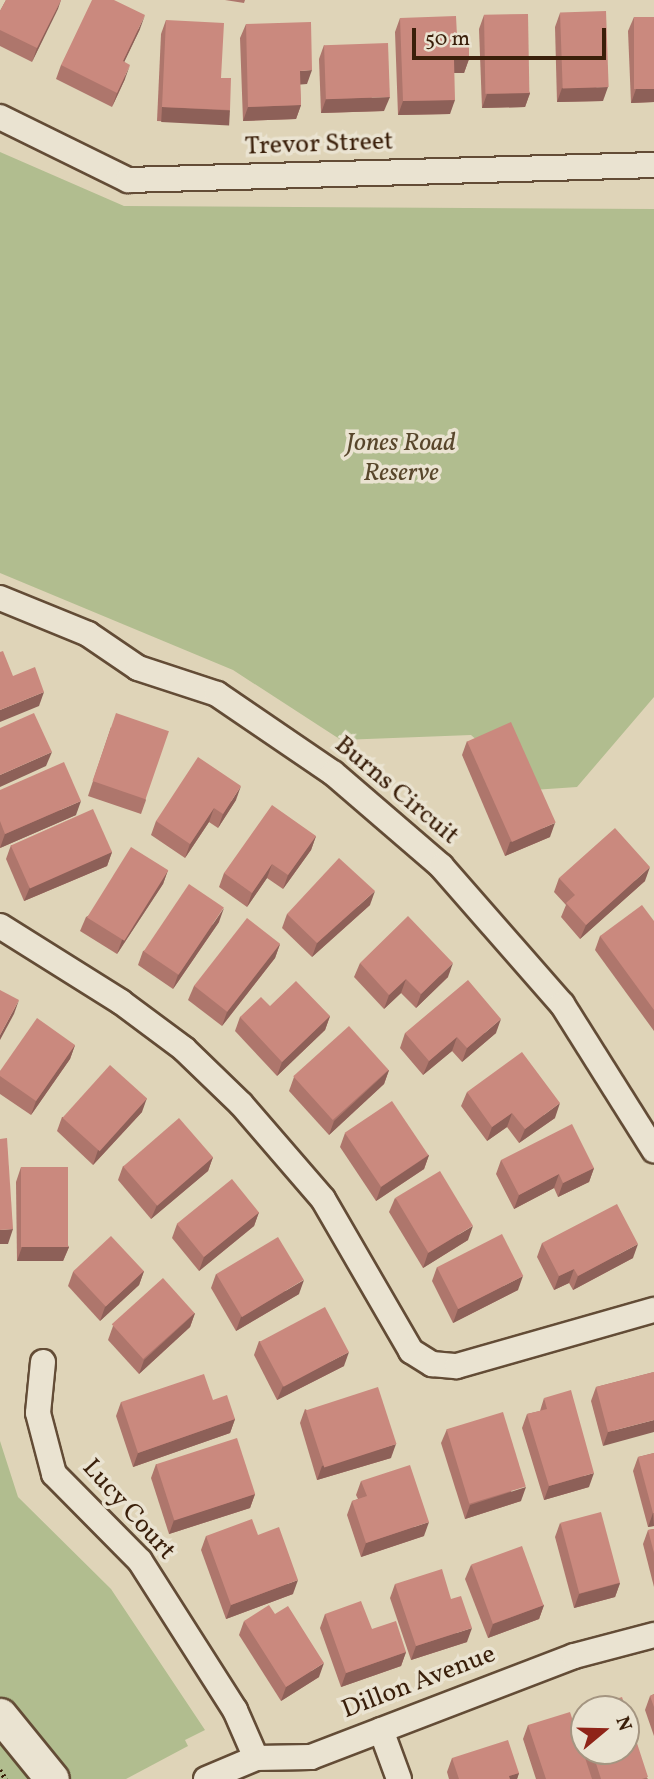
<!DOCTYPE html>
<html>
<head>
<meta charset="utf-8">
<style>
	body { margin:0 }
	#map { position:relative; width:654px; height:1779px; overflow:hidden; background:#dfd4b8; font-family:Vollkorn,serif }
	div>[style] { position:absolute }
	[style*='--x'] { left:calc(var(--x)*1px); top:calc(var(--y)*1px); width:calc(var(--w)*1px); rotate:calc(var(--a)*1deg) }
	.green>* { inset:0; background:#b1bd8f }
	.path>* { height:4.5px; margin-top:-2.25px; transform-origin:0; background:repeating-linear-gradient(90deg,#3a1f0a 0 2px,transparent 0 5.5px) }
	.roads { filter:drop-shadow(2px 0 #634c36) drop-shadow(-2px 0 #634c36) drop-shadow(0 2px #634c36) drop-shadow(0 -2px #634c36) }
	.street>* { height:24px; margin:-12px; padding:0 12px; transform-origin:12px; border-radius:12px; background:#eae3d1 }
	.secondary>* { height:33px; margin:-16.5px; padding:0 16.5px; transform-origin:16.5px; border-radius:16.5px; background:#eae3d1 }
	.wall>* { inset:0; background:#ae766c }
	.shaded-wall>* { inset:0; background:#8d6058; transform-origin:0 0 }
	.building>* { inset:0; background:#ca897e; transform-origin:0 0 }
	span { translate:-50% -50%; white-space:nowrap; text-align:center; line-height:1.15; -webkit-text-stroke:7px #eae3d1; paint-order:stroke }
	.street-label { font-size:26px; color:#3a1f0a }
	.park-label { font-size:26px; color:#58462b; font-style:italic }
	.north { position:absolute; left:570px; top:1695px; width:70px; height:70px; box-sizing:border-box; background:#eae3d1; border:2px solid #a49581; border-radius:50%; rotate:71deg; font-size:19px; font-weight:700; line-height:28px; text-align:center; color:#3a1f0a }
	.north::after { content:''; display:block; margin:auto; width:24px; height:32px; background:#8f2418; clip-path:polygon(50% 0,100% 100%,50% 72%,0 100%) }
	.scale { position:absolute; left:412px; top:28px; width:194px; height:32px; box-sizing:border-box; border:4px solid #3a1f0a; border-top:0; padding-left:9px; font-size:21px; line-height:24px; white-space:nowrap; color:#3a1f0a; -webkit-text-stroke:5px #eae3d1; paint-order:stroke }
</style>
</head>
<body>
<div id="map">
	<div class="green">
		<i style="clip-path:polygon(0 152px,124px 206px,654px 209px,654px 697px,577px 787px,533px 790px,471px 735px,341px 740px,233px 670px,0 573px)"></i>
		<i style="clip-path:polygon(0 1441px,18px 1497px,111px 1589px,205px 1730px,185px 1740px,188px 1746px,126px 1779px,0 1779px)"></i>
	</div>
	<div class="path">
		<i style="--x:0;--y:1770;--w:11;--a:56"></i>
	</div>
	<div class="roads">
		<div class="street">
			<i style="--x:0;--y:117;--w:143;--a:26.2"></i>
			<i style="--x:128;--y:180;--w:526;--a:-1.63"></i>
			<i style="--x:0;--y:598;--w:95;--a:22.2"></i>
			<i style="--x:88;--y:634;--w:60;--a:34.2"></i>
			<i style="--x:138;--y:668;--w:83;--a:18.2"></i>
			<i style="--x:217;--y:694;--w:140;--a:34.3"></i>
			<i style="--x:333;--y:773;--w:143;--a:40.7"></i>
			<i style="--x:441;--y:866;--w:184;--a:48.8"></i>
			<i style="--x:562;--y:1004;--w:173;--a:57.8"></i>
			<i style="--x:0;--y:926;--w:143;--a:32.1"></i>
			<i style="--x:121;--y:1002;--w:79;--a:36.7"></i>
			<i style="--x:184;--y:1049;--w:79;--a:44"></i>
			<i style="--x:241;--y:1104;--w:125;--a:49.2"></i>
			<i style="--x:323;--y:1199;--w:176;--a:59.9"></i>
			<i style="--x:411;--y:1351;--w:25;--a:32"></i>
			<i style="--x:432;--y:1364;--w:25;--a:5"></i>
			<i style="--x:457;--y:1366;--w:205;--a:-15.9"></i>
			<i style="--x:43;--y:1362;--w:51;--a:95.6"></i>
			<i style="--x:38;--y:1413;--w:63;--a:75.3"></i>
			<i style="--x:54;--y:1474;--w:122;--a:45.3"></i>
			<i style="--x:140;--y:1561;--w:177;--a:57.5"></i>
			<i style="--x:235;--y:1710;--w:52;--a:66.4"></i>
			<i style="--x:381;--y:1730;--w:52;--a:69.8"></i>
			<i style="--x:206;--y:1779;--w:54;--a:-22.8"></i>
			<i style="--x:256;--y:1758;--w:55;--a:-1"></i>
			<i style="--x:311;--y:1757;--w:282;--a:-21"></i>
			<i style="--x:574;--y:1656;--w:83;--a:-14.7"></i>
		</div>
		<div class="secondary">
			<i style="--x:0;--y:1715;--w:82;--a:50.9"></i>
		</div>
	</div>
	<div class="wall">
		<i style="clip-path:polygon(6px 0,61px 0,32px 62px,0 46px,0 11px)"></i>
		<i style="clip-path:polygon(225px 0,245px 0,244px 3px)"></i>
		<i style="clip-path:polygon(560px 13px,603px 101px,557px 102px,555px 27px)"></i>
		<i style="clip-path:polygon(484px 15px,530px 93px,525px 107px,482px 108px,479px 29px)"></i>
		<i style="clip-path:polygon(634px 17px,654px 17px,654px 102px,631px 103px,628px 31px)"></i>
		<i style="clip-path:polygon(400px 18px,457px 36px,469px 59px,464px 73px,454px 73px,450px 114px,398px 115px,395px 32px)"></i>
		<i style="clip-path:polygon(166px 20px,221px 78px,230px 110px,225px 124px,157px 121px,161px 34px)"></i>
		<i style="clip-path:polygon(246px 24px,307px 84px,300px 84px,301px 105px,296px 119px,243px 121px,240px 38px)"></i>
		<i style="clip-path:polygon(140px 29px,124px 62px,125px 79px,112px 107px,56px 79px,61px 65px)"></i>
		<i style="clip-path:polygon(324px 45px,384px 111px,321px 113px,319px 59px)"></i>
		<i style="clip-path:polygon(111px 727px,146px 800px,141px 814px,88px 796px)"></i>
		<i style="clip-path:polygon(467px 741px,550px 837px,505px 856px,462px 755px)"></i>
		<i style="clip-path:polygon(0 790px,76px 815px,0 848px)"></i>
		<i style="clip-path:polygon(236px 800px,218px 828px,209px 822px,185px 858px,151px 835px,156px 821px)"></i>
		<i style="clip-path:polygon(316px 836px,311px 850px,283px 889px,267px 878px,247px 907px,219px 887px,224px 873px)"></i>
		<i style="clip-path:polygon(11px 845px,112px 852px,107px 866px,24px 901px,6px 859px)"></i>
		<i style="clip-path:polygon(168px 870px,163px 884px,117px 954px,80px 931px,86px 917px)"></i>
		<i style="clip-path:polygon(559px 878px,645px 881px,580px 939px,561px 917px,566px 905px,554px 892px)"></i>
		<i style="clip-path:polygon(370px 905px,312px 957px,282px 928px,287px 914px)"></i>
		<i style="clip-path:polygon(654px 921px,654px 1031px,595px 950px,600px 936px)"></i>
		<i style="clip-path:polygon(219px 922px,173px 989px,138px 965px,143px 951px)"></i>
		<i style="clip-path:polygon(280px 944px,275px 958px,222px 1026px,188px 1000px,194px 986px)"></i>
		<i style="clip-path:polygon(360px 963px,448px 977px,416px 1008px,401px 993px,384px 1009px,354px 977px)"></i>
		<i style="clip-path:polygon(270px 1006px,330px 1016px,325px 1030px,277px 1076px,235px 1031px,240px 1017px)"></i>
		<i style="clip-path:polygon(405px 1033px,496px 1033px,462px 1062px,452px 1051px,423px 1075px,400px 1048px)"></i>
		<i style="clip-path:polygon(75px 1045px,70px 1059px,31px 1115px,0 1094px,0 1071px)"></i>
		<i style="clip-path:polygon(389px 1070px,384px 1084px,329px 1135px,289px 1091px,294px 1077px)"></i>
		<i style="clip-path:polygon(467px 1092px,555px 1118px,519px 1143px,507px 1127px,487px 1141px,461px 1106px)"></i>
		<i style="clip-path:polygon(142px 1112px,93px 1165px,57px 1131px,62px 1117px)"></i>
		<i style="clip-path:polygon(345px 1133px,429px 1155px,424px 1169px,376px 1201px,340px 1147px)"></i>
		<i style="clip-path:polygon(213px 1157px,208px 1171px,151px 1219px,118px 1180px,123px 1166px)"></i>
		<i style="clip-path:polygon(501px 1160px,594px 1168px,589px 1182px,558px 1197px,554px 1188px,514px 1209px,496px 1174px)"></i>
		<i style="clip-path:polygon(21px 1167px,69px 1247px,63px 1261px,17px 1261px,16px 1182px)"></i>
		<i style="clip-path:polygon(395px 1198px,468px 1240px,423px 1268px,389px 1212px)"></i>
		<i style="clip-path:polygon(259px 1212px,254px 1226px,199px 1271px,172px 1238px,177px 1224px)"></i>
		<i style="clip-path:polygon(542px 1243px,633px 1258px,573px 1290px,569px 1283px,554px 1290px,537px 1257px)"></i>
		<i style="clip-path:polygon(437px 1267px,518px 1290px,453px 1323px,432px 1281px)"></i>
		<i style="clip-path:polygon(144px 1271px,139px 1285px,100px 1321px,68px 1286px,73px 1272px)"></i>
		<i style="clip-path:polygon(216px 1274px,299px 1294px,236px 1331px,211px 1288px)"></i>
		<i style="clip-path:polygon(195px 1313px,190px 1327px,139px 1374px,108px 1340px,113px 1326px)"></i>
		<i style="clip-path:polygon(259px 1341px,344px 1366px,277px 1400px,254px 1355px)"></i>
		<i style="clip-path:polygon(654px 1372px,603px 1446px,591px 1401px,596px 1387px)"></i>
		<i style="clip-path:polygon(544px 1398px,589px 1487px,544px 1500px,522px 1428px,527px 1414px,540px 1411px)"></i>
		<i style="clip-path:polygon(213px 1400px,235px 1419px,230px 1433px,133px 1467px,116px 1416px,121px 1402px)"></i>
		<i style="clip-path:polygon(305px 1409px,391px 1458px,317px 1480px,300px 1423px)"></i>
		<i style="clip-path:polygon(447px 1429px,521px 1501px,465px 1519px,441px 1443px)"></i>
		<i style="clip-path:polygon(654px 1453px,654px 1526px,648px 1527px,633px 1471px,638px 1457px)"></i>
		<i style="clip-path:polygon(156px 1464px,255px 1494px,250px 1508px,169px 1534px,151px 1478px)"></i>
		<i style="clip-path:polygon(361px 1481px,424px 1536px,361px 1557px,347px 1515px,352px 1501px,358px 1499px,356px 1495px)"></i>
		<i style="clip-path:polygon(560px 1523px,620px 1583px,615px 1597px,574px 1608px,555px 1537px)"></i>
		<i style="clip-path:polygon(654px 1529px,654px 1587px,643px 1544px,648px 1530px)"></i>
		<i style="clip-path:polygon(258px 1535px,293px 1594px,226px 1619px,201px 1550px,206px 1536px)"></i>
		<i style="clip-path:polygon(471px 1565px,544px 1605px,539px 1619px,488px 1638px,465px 1579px)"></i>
		<i style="clip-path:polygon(395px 1584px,467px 1642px,411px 1660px,390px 1598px)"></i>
		<i style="clip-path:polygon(325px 1614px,372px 1629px,406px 1652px,401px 1666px,341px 1687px,320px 1628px)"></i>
		<i style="clip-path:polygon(244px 1621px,319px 1677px,281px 1701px,239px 1635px)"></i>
		<i style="clip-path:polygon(654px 1694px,654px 1736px,645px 1710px,650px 1696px)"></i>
		<i style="clip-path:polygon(584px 1709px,584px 1751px,626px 1751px,648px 1779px,536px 1779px,523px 1739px,528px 1725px,574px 1725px,579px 1711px)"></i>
		<i style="clip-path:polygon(452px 1758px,519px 1773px,517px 1779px,449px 1779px,447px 1772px)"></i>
	</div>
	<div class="shaded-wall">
		<i style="clip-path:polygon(61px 0,58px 9px,32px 62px,37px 48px)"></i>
		<i style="clip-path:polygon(145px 15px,140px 29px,118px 75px,123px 61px)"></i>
		<i style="clip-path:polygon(454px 59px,469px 59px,464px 73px,448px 73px)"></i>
		<i style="clip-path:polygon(130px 65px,125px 79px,112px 107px,117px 93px)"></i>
		<i style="clip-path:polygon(312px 70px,307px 84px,295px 85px,300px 71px)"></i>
		<i style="clip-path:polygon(608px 87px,603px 101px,557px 102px,562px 88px)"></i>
		<i style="clip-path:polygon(654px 88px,654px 102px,631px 103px,636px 89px)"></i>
		<i style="clip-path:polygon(530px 93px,525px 107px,482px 108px,487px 94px)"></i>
		<i style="clip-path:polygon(390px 97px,384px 111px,321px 113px,326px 99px)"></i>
		<i style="clip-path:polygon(455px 100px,450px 114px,398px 115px,403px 101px)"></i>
		<i style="clip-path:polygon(301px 105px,296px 119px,243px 121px,248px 107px)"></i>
		<i style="left:162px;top:107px;width:68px;height:15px;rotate:3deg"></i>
		<i style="clip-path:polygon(44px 692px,39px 706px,0 722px,0 710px)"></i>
		<i style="clip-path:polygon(52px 752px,46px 766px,0 787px,0 775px)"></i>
		<i style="clip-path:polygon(241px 786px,236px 800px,218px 828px,223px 814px)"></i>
		<i style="clip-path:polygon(81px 801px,76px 815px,0 848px,5px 834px)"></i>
		<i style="clip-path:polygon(214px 808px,209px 822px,185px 858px,190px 844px)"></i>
		<i style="clip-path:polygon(555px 823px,550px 837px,505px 856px,510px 842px)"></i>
		<i style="clip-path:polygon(316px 836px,311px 850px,283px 889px,288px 875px)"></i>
		<i style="clip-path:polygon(112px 852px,107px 866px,24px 901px,30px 887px)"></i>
		<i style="clip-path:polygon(272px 864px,267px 878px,247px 907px,252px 893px)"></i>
		<i style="clip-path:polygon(650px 867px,645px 881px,580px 939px,586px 925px)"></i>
		<i style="clip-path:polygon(168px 870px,163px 884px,117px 954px,122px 940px)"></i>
		<i style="clip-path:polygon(375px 891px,370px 905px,312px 957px,317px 943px)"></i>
		<i style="clip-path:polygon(224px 908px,219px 922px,173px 989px,178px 975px)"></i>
		<i style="clip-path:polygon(280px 944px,275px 958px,222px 1026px,227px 1012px)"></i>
		<i style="clip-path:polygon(453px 963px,448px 977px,416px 1008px,421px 994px)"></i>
		<i style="clip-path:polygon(406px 979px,401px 993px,384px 1009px,389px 995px)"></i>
		<i style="clip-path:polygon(19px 1000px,14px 1014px,0 1040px,0 1035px)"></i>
		<i style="clip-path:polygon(330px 1016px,325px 1030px,277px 1076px,282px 1062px)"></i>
		<i style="clip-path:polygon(501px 1019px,496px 1033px,462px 1062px,467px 1048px)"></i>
		<i style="clip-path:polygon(457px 1037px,452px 1051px,423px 1075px,429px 1061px)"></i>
		<i style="clip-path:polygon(75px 1045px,70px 1059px,31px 1115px,36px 1101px)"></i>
		<i style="clip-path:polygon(389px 1070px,384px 1084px,329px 1135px,334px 1121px)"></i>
		<i style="clip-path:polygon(147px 1098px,142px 1112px,93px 1165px,98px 1150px)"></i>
		<i style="clip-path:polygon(560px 1103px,555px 1118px,519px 1143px,525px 1129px)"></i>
		<i style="clip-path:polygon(512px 1113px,507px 1127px,487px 1141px,492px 1127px)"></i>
		<i style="clip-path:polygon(429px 1155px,424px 1169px,376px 1201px,381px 1187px)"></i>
		<i style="clip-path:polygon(213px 1157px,208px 1171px,151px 1219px,157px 1205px)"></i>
		<i style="clip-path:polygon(594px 1168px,589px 1182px,558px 1197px,563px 1183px)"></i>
		<i style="clip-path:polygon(559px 1174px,554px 1188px,514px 1209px,519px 1195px)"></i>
		<i style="clip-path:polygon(259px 1212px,254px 1226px,199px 1271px,204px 1257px)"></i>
		<i style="clip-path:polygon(473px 1226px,468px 1240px,423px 1268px,428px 1253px)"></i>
		<i style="clip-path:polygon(13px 1229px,8px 1244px,0 1244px,0 1230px)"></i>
		<i style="clip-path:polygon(638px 1244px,633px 1258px,573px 1290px,578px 1276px)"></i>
		<i style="clip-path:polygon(22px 1247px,69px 1247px,63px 1261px,17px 1261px)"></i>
		<i style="clip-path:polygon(574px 1269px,569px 1283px,554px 1290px,559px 1276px)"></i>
		<i style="clip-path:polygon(144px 1271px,139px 1285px,100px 1321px,105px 1307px)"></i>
		<i style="clip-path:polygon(523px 1276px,518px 1290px,453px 1323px,458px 1309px)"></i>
		<i style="clip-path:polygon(304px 1280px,299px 1294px,236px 1331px,241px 1317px)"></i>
		<i style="clip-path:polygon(195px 1313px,190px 1327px,139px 1374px,144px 1360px)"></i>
		<i style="clip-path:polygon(349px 1352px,344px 1366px,277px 1400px,283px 1386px)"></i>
		<i style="clip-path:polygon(235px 1419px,230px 1433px,133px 1467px,138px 1453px)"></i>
		<i style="clip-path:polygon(654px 1420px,654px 1432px,603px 1446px,608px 1432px)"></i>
		<i style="clip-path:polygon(396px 1444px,391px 1458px,317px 1480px,322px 1466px)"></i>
		<i style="clip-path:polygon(594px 1473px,589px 1487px,544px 1500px,549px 1486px)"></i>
		<i style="clip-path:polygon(526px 1487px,521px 1501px,465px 1519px,470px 1505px)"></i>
		<i style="clip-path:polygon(255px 1494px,250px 1508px,169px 1534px,174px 1520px)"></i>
		<i style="clip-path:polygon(653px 1513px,654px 1526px,648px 1527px)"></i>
		<i style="clip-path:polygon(429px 1522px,424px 1536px,361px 1557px,366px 1543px)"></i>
		<i style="clip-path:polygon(298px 1580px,293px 1594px,226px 1619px,231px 1605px)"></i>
		<i style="clip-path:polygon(620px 1583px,615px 1597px,574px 1608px,579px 1594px)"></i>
		<i style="clip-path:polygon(544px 1605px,539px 1619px,488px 1638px,493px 1624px)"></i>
		<i style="clip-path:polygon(472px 1628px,467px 1642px,411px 1660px,416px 1646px)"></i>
		<i style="clip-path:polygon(406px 1652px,401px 1666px,341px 1687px,346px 1673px)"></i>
		<i style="clip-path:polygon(324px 1663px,319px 1677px,281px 1701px,286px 1687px)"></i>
		<i style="clip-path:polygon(519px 1773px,517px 1779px,508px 1779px,509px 1776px)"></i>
	</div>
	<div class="building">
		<i style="clip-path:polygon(6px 0,61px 0,37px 48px,0 30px,0 11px)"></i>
		<i style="clip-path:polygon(92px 0,114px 0,145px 15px,123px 61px,130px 65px,117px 93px,61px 65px)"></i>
		<i style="left:606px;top:11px;width:76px;height:46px;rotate:88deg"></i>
		<i style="left:528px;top:14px;width:79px;height:44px;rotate:89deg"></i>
		<i style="clip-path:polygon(456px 16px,457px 36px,469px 36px,469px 59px,454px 59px,455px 100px,403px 101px,400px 18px)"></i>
		<i style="left:634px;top:17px;width:20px;height:72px"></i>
		<i style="clip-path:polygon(166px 20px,224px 23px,221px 78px,231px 78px,230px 110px,162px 107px)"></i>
		<i style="clip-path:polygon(311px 22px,312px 70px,300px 71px,301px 105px,248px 107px,246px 24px)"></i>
		<i style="left:388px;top:43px;width:54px;height:64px;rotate:88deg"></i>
		<i style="clip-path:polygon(3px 651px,13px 676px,35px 667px,44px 692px,0 710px,0 652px)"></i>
		<i style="clip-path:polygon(34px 713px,52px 752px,0 775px,0 728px)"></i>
		<i style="left:116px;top:713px;width:56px;height:72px;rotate:19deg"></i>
		<i style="left:511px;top:722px;width:110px;height:48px;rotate:66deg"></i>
		<i style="clip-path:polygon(198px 757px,241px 786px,223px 814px,214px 808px,190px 844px,156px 821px)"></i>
		<i style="clip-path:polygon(64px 762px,81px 801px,5px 834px,0 821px,0 790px)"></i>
		<i style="clip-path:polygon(272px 805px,316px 836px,288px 875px,272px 864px,252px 893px,224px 873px)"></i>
		<i style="left:93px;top:809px;width:47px;height:90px;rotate:66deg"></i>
		<i style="clip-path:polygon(615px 828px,650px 867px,586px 925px,566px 903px,575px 895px,559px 878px)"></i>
		<i style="left:131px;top:847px;width:44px;height:83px;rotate:32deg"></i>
		<i style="clip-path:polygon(339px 858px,375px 891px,317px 943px,287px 914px)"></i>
		<i style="left:189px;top:884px;width:42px;height:81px;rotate:34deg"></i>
		<i style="clip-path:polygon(642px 905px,654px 921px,654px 1010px,600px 936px)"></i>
		<i style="clip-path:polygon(408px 916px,453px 963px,421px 994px,406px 979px,389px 995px,360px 963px)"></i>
		<i style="left:247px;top:918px;width:42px;height:86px;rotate:38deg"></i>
		<i style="clip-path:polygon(468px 980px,501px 1019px,467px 1048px,457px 1037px,429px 1061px,405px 1033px)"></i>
		<i style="clip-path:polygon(296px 981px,330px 1016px,282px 1062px,240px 1017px,261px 997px,270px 1006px)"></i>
		<i style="clip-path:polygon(0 990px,19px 1000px,0 1035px)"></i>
		<i style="clip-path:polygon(37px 1018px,75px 1045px,36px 1101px,0 1076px,0 1071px)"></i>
		<i style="left:349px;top:1026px;width:59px;height:75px;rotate:48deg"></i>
		<i style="clip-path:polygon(522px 1052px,560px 1103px,525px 1129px,512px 1113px,492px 1127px,467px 1092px)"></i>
		<i style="left:110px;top:1065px;width:50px;height:71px;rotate:42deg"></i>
		<i style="left:392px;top:1101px;width:65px;height:57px;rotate:56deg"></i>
		<i style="left:179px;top:1118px;width:52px;height:74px;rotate:49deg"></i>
		<i style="clip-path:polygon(572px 1124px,594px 1168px,563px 1183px,559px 1174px,519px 1195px,501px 1160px)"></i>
		<i style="clip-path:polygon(7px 1138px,13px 1229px,0 1230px,0 1139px)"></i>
		<i style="left:21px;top:1167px;width:47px;height:80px"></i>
		<i style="left:440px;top:1171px;width:64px;height:52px;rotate:59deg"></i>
		<i style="left:232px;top:1179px;width:43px;height:71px;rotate:51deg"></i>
		<i style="clip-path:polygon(617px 1204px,638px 1244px,578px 1276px,574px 1269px,559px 1276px,542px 1243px)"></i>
		<i style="left:502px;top:1234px;width:47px;height:73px;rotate:63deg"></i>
		<i style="left:111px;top:1236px;width:48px;height:52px;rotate:47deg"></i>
		<i style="left:278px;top:1237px;width:50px;height:72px;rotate:59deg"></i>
		<i style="left:163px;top:1278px;width:47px;height:69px;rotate:48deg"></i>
		<i style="left:325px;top:1307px;width:51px;height:74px;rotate:62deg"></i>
		<i style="clip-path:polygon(654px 1372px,654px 1420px,608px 1432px,596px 1387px)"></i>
		<i style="clip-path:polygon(204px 1374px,213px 1400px,227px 1395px,235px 1419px,138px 1453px,121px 1402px)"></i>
		<i style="left:378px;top:1387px;width:60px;height:76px;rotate:72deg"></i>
		<i style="clip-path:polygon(571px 1390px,594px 1473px,549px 1486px,527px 1414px,547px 1409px,544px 1398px)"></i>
		<i style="left:503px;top:1412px;width:78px;height:59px;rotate:73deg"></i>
		<i style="left:237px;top:1438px;width:59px;height:85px;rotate:72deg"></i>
		<i style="clip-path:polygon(654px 1453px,654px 1513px,653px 1513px,638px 1457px)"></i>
		<i style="clip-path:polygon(410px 1465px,429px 1522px,366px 1543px,352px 1501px,367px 1496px,361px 1481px)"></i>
		<i style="left:601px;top:1512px;width:73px;height:42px;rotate:75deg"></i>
		<i style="clip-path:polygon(252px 1519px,258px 1535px,279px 1527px,298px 1580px,231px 1605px,206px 1536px)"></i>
		<i style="clip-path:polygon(654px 1529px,654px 1553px,648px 1530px)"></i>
		<i style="left:522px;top:1546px;width:63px;height:54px;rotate:70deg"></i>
		<i style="clip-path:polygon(442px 1569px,451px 1599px,461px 1596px,472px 1628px,416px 1646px,395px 1584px)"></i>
		<i style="clip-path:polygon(361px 1601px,372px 1629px,396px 1621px,406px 1652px,346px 1673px,325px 1614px)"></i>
		<i style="clip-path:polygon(269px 1605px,275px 1614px,288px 1606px,324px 1663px,286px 1687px,244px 1621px)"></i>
		<i style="clip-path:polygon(654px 1694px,654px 1707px,650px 1696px)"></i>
		<i style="clip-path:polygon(622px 1697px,648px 1777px,642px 1779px,601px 1779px,592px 1751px,626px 1751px,626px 1709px,585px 1709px)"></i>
		<i style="clip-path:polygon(584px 1709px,584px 1726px,579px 1711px)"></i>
		<i style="clip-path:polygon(570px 1712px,592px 1779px,546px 1779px,528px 1725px)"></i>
		<i style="clip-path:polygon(508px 1740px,519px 1773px,509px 1776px,510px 1779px,459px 1779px,452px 1758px)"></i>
	</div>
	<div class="street-label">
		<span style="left:319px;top:145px;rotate:-2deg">Trevor Street</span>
		<span style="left:396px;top:791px;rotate:40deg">Burns Circuit</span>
		<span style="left:128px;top:1510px;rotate:48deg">Lucy Court</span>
		<span style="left:419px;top:1683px;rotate:-21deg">Dillon Avenue</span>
	</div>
	<div class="park-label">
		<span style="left:401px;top:459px">Jones Road<br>Reserve</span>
	</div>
	<div class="north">N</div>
	<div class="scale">50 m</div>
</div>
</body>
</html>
